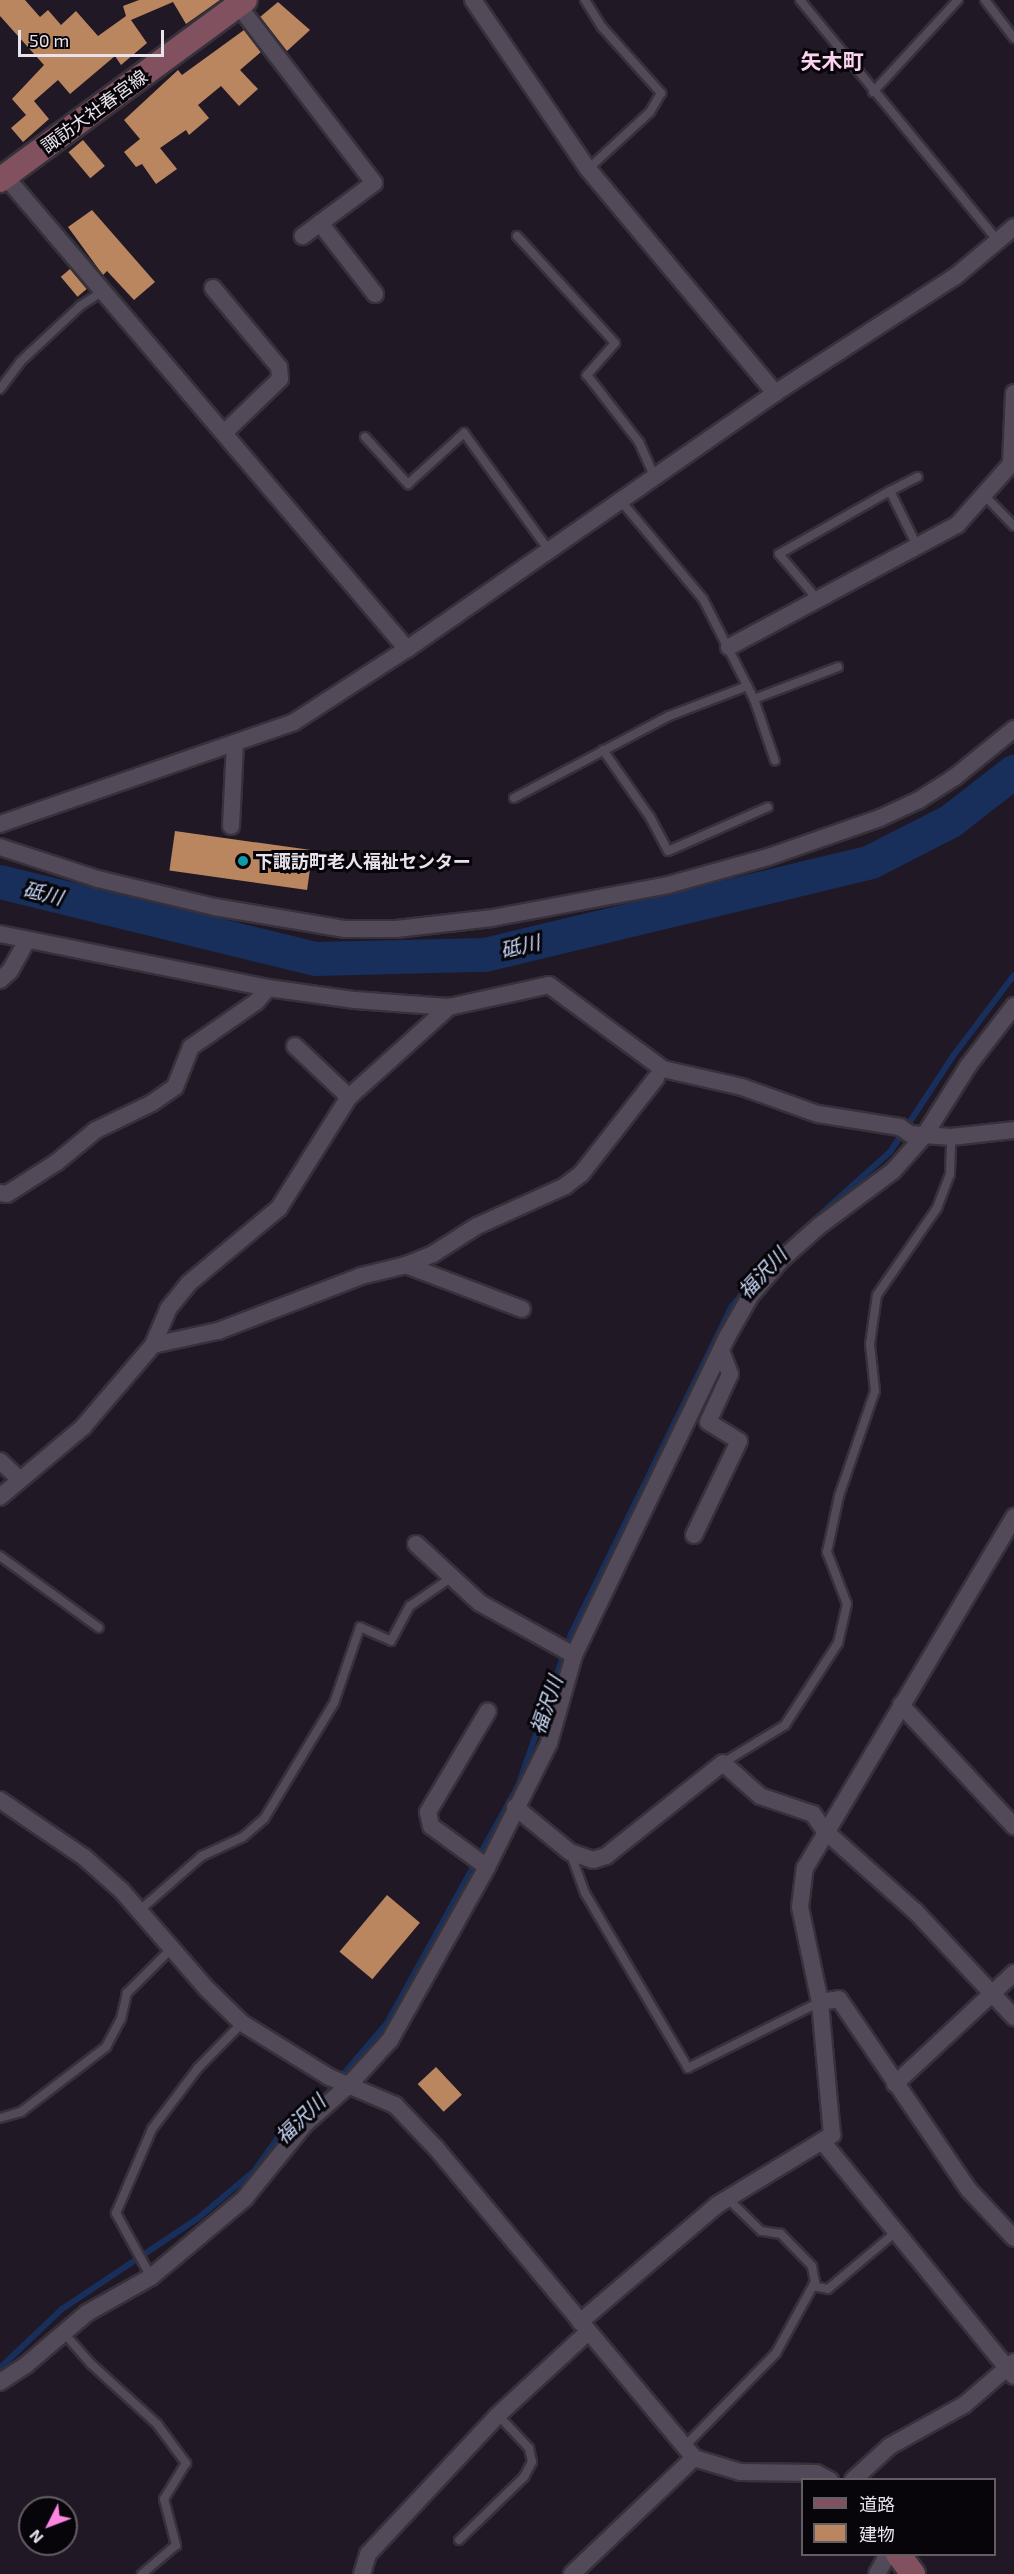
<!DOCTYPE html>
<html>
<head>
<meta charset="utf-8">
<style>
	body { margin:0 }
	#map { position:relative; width:1014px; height:2574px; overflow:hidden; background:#201825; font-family:"Exo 2","Noto Sans JP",sans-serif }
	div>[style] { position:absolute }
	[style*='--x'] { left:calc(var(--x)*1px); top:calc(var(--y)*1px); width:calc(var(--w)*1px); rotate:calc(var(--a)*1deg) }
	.stream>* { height:6px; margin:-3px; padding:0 3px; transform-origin:3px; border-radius:3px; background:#172f5a }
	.river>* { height:34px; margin:-17px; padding:0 17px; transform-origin:17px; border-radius:17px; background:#172f5a }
	.building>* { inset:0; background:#ba865f; transform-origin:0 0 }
	.roads { filter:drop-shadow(2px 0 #36313a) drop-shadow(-2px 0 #36313a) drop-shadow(0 2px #36313a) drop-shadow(0 -2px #36313a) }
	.lane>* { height:8px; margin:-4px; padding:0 4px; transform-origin:4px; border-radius:4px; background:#534a59 }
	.street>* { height:16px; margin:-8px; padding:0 8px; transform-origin:8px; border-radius:8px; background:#534a59 }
	.secondary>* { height:24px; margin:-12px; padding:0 12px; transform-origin:12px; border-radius:12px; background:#825160 }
	.dots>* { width:16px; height:16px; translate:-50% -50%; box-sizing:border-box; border:3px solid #08050a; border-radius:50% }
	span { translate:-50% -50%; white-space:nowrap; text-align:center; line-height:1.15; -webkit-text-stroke:6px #08050a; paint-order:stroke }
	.street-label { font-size:18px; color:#e8e3ec }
	.poi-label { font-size:18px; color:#e8e3ec; font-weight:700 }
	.left { translate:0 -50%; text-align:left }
	.water-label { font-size:20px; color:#c5d7f5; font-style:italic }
	.quarter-label { font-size:21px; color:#fcd2f0; font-weight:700 }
	.legend { position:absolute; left:801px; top:2478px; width:195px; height:78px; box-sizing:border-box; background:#08050a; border:2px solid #625e64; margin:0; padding:8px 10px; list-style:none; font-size:18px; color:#e8e3ec }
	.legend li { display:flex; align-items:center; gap:12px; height:30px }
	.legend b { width:30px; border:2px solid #625e64 }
	.north { position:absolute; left:18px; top:2496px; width:60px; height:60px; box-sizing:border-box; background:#08050a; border:2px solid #625e64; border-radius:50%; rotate:228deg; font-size:16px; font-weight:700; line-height:24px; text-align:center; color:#e8e3ec }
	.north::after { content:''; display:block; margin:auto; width:21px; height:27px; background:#fd86e1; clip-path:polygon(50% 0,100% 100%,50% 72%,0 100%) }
	.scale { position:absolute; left:18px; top:30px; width:146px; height:27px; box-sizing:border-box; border:3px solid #e8e3ec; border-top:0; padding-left:8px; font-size:18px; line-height:21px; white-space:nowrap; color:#e8e3ec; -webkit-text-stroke:4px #08050a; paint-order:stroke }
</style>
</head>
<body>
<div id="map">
	<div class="stream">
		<i style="--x:795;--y:1237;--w:127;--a:-41.8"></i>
		<i style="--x:890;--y:1152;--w:115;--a:-56.7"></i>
		<i style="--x:953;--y:1056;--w:101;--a:-53"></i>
		<i style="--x:755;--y:1277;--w:29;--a:-46"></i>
		<i style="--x:323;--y:2098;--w:99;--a:-49.5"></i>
		<i style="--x:387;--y:2023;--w:271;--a:-61.1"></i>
		<i style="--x:518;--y:1786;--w:161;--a:-70.8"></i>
		<i style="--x:571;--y:1634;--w:365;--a:-63.9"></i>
		<i style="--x:732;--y:1306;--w:23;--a:-50"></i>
		<i style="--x:0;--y:2368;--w:86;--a:-43.6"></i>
		<i style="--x:62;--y:2309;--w:162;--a:-33.7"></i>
		<i style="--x:197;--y:2219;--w:75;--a:-40.1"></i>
		<i style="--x:254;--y:2171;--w:48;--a:-54.3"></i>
		<i style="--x:282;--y:2132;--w:33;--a:-39"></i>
	</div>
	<div class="river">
		<i style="--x:0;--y:882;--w:325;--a:13.7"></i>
		<i style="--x:316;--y:959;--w:169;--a:-1.4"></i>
		<i style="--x:485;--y:955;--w:397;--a:-13.5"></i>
		<i style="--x:871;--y:862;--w:90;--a:-27.1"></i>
		<i style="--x:951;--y:821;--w:80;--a:-37.9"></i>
	</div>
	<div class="building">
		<i style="clip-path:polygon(0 0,25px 0,40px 17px,48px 10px,61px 25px,76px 11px,98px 36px,126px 16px,123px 6px,139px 0,220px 0,186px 24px,173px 2px,131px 20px,147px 43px,121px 65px,115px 56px,70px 94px,58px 80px,34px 101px,49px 119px,23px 142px,11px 128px,26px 115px,12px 99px,44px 65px,0 16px)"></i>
		<i style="clip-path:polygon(278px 2px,310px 30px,287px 51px,260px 17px)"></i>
		<i style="clip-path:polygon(244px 30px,261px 52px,240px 70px,258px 89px,239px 106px,221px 86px,198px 105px,209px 118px,189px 135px,186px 130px,160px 148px,177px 169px,156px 184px,142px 164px,136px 167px,124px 152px,140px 139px,124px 120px,178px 70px,182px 75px)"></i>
		<i style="left:83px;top:140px;width:34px;height:19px;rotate:50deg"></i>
		<i style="clip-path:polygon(92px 210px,155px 282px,134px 300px,107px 271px,103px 275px,68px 227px)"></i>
		<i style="left:70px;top:269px;width:26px;height:12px;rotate:50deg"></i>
		<i style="left:175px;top:831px;width:139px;height:40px;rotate:8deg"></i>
		<i style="left:387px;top:1895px;width:43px;height:74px;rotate:40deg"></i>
		<i style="left:436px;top:2067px;width:38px;height:25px;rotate:47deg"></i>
	</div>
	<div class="roads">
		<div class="lane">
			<i style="--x:585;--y:0;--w:32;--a:58"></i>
			<i style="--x:602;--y:27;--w:89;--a:48.2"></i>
			<i style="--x:661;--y:93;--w:22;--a:120"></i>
			<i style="--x:650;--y:112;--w:84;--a:137.4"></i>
			<i style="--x:800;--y:0;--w:312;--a:50.6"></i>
			<i style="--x:985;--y:0;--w:48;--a:52.7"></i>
			<i style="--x:873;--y:92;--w:125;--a:-47.3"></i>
			<i style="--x:517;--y:236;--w:145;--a:47.5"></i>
			<i style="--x:615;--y:343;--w:43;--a:131.2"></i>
			<i style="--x:587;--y:375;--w:85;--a:52.2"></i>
			<i style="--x:639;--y:442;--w:37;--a:66"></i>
			<i style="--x:0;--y:389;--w:34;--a:-53"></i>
			<i style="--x:20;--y:362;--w:82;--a:-43"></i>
			<i style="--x:80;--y:306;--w:27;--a:-33"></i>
			<i style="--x:365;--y:437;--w:64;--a:47.5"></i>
			<i style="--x:408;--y:484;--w:76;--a:-42.3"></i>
			<i style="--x:464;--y:433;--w:143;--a:54.1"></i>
			<i style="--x:890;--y:491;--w:31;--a:-27"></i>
			<i style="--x:984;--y:495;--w:43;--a:45.9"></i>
			<i style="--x:620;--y:500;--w:129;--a:50"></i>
			<i style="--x:703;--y:599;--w:112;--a:63"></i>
			<i style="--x:754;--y:699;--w:65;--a:71.3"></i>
			<i style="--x:818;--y:600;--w:60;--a:-130.3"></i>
			<i style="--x:779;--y:554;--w:128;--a:-29.6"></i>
			<i style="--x:890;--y:491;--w:64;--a:63.8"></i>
			<i style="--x:754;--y:699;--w:90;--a:-20.9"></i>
			<i style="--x:603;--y:750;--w:82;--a:55"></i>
			<i style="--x:650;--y:817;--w:38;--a:62"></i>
			<i style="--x:668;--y:851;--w:109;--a:-23.7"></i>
			<i style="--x:514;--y:798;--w:175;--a:-27.9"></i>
			<i style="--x:669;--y:716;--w:84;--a:-21"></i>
			<i style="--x:0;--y:1556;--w:122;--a:36"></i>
			<i style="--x:723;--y:1763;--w:73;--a:-31.5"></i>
			<i style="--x:785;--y:1725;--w:98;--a:-57.1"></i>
			<i style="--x:838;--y:1643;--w:40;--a:-77"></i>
			<i style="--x:847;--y:1604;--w:56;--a:-111"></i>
			<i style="--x:827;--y:1552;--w:57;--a:-77.9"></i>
			<i style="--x:839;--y:1496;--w:111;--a:-71.1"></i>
			<i style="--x:875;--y:1391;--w:47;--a:-96.1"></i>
			<i style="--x:870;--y:1344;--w:49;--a:-81.9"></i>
			<i style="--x:877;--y:1295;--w:106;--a:-55.4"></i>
			<i style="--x:937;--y:1208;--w:36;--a:-69"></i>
			<i style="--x:950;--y:1174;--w:37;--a:-88"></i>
			<i style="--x:570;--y:1852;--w:44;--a:69.9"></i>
			<i style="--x:585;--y:1893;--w:203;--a:59.5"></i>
			<i style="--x:688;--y:2068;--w:148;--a:-26.6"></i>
			<i style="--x:140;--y:1910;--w:82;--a:-41.1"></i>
			<i style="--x:202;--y:1856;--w:45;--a:-24.9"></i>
			<i style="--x:243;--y:1837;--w:28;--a:-41"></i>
			<i style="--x:264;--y:1819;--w:135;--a:-58.9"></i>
			<i style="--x:334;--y:1703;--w:80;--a:-71.1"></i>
			<i style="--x:360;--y:1627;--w:34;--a:24"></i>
			<i style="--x:391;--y:1641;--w:40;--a:-62"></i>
			<i style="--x:410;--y:1606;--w:51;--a:-34.6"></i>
			<i style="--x:0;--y:2118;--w:22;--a:-16"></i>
			<i style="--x:21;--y:2112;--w:107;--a:-37.4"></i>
			<i style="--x:106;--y:2047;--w:32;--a:-62"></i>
			<i style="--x:121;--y:2019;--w:27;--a:-77"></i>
			<i style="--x:127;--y:1993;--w:64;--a:-45"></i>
			<i style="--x:151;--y:2277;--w:73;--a:-118.7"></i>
			<i style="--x:116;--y:2213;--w:91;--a:-66.8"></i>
			<i style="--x:152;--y:2129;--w:76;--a:-53"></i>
			<i style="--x:198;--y:2068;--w:63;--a:-45.6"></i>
			<i style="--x:813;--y:2286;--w:15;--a:11"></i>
			<i style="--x:828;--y:2289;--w:89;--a:-40"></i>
			<i style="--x:64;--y:2333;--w:40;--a:49"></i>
			<i style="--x:90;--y:2363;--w:91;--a:42.3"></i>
			<i style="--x:157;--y:2424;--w:49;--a:53.4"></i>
			<i style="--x:186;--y:2463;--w:42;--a:121.4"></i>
			<i style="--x:164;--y:2499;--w:48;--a:75.4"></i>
			<i style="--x:176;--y:2545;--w:45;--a:139.5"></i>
			<i style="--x:683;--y:2448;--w:133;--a:-45.6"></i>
			<i style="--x:776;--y:2353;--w:81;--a:-61.2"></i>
			<i style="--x:815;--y:2282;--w:16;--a:-101"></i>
			<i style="--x:812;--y:2266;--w:45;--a:-134.1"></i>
			<i style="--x:781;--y:2234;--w:20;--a:-171"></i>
			<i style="--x:761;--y:2231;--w:46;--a:-135.9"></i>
			<i style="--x:459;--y:2540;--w:91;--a:-44.1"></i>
			<i style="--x:524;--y:2477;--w:17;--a:-62"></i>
			<i style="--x:532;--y:2462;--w:14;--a:-102"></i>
			<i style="--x:529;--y:2448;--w:45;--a:-133.2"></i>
		</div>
		<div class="street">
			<i style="--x:473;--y:0;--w:204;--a:55.8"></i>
			<i style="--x:588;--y:169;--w:292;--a:50.1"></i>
			<i style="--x:238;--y:5;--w:224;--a:52.6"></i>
			<i style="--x:374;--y:183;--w:89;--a:143.3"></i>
			<i style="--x:5;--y:176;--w:621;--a:49.64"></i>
			<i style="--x:320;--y:223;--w:90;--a:52.2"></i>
			<i style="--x:213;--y:288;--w:103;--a:50.1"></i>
			<i style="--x:279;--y:367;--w:12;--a:85"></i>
			<i style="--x:280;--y:379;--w:76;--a:136.1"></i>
			<i style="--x:729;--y:647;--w:259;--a:-28.2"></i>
			<i style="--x:957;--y:525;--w:81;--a:-48.5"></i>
			<i style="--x:1011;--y:464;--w:71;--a:-87.6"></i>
			<i style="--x:0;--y:824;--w:311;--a:-19.1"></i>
			<i style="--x:294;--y:722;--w:135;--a:-32.9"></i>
			<i style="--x:407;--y:649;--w:448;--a:-34.8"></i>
			<i style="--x:775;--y:393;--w:216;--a:-32.9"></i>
			<i style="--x:956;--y:276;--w:76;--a:-40.2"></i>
			<i style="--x:231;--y:826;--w:83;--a:-87.2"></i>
			<i style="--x:0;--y:847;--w:103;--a:18.1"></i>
			<i style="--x:98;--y:879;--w:120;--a:13.5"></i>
			<i style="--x:215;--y:907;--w:132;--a:9.6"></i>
			<i style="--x:345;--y:929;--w:51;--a:0"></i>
			<i style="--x:396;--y:929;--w:97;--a:-6.5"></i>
			<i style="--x:492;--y:918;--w:179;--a:-10.6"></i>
			<i style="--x:668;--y:885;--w:104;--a:-15.6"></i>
			<i style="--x:768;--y:857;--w:119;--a:-19.2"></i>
			<i style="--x:880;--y:818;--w:43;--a:-24.8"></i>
			<i style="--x:919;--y:800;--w:43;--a:-32.6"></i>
			<i style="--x:955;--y:777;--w:76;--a:-39.1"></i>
			<i style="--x:0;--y:934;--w:273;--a:11.4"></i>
			<i style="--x:268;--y:988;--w:88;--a:7.9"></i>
			<i style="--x:355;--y:1000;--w:94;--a:4.3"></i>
			<i style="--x:449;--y:1007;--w:102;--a:-12.4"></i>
			<i style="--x:549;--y:985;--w:142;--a:36.4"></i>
			<i style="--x:663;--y:1069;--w:81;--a:12.8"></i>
			<i style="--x:742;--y:1087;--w:81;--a:19.6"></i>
			<i style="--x:818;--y:1114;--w:83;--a:9"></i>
			<i style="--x:900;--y:1127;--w:12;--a:35"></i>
			<i style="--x:910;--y:1134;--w:41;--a:4.2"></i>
			<i style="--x:951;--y:1137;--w:63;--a:-6.3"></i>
			<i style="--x:0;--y:980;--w:13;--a:-42"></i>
			<i style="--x:10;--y:971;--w:35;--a:-61"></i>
			<i style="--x:295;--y:1046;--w:74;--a:43.4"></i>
			<i style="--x:0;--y:1193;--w:7;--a:8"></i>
			<i style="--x:7;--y:1194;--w:59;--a:-32.6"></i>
			<i style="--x:57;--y:1162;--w:50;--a:-39.4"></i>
			<i style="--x:96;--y:1130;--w:62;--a:-25.7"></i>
			<i style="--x:152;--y:1103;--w:28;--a:-35"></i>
			<i style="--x:175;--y:1087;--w:43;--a:-68.2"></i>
			<i style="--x:191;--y:1047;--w:79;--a:-34.7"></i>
			<i style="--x:256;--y:1002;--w:18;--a:-49"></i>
			<i style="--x:406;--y:1265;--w:124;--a:20.8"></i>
			<i style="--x:153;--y:1345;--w:66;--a:-12.2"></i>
			<i style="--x:218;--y:1331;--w:153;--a:-21"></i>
			<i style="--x:361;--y:1276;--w:46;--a:-13.7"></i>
			<i style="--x:406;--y:1265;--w:29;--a:-22"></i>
			<i style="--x:433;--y:1254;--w:52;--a:-32.5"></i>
			<i style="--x:477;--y:1226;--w:97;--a:-24.4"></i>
			<i style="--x:565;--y:1186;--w:20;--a:-37"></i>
			<i style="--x:581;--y:1174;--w:122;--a:-52"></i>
			<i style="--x:0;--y:1461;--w:26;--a:43"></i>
			<i style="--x:0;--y:1497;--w:109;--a:-40.1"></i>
			<i style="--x:83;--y:1427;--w:108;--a:-49.5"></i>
			<i style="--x:153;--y:1345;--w:39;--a:-67"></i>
			<i style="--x:168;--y:1309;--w:33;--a:-51"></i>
			<i style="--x:189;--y:1283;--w:117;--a:-39.8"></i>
			<i style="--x:279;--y:1208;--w:131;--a:-57.8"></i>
			<i style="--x:349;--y:1097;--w:135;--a:-42"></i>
			<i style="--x:694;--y:1535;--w:104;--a:-64.4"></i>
			<i style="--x:739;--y:1441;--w:36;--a:-148"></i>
			<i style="--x:708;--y:1422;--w:53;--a:-65.4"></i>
			<i style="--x:730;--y:1374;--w:25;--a:-111"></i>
			<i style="--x:416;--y:1544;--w:87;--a:42.7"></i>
			<i style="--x:480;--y:1603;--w:107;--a:29"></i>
			<i style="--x:901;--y:1705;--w:166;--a:47"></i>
			<i style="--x:0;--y:1800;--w:102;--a:34.2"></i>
			<i style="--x:84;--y:1857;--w:51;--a:41.8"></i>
			<i style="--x:122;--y:1891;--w:130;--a:49.1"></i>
			<i style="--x:207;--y:1989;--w:49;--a:44.2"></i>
			<i style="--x:242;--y:2023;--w:102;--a:31.8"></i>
			<i style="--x:329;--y:2077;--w:72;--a:23"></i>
			<i style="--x:395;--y:2105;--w:59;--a:46.4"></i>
			<i style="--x:436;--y:2148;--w:403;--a:50.2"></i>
			<i style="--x:694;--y:2458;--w:48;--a:16.9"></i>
			<i style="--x:740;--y:2472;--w:76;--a:0.8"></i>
			<i style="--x:816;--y:2473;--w:16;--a:27"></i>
			<i style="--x:515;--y:1807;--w:71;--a:39.3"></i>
			<i style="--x:570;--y:1852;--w:24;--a:19"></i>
			<i style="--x:593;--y:1860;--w:14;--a:-17"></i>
			<i style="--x:606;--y:1856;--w:149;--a:-38.5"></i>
			<i style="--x:723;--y:1763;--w:50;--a:41.7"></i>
			<i style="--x:760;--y:1796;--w:56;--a:18.8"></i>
			<i style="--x:813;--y:1814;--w:21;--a:55"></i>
			<i style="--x:825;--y:1831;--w:122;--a:41.7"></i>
			<i style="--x:916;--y:1912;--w:144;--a:47"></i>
			<i style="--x:487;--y:1867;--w:69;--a:-143.8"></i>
			<i style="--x:431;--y:1826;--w:14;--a:-102"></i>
			<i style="--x:428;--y:1812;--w:117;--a:-59.3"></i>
			<i style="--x:820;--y:2002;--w:19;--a:-9"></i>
			<i style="--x:839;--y:1999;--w:231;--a:55.8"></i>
			<i style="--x:969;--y:2190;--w:66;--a:46.8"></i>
			<i style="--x:895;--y:2084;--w:163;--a:-43"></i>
			<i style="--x:822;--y:2141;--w:303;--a:50.8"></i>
			<i style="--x:580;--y:2322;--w:180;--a:-40.5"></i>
			<i style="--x:717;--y:2205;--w:135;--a:-31.3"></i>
			<i style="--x:832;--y:2135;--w:134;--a:-95.2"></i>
			<i style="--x:820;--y:2002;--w:97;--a:-101.9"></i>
			<i style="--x:800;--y:1907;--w:39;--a:-83"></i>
			<i style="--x:805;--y:1868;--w:409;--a:-59.2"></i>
			<i style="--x:0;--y:2382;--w:31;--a:-33"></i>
			<i style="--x:26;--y:2365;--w:80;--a:-40.4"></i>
			<i style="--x:87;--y:2313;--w:73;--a:-29.4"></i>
			<i style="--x:151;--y:2277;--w:123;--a:-40"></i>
			<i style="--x:245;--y:2198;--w:95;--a:-51"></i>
			<i style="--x:305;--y:2124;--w:59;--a:-41.6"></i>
			<i style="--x:349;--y:2085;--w:61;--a:-47.7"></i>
			<i style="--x:390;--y:2040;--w:198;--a:-60.7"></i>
			<i style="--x:487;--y:1867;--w:139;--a:-63.4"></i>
			<i style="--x:549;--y:1743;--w:91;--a:-74.1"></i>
			<i style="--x:574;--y:1655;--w:353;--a:-64.3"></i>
			<i style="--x:727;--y:1337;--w:48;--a:-60.3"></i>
			<i style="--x:751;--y:1295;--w:46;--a:-49.4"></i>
			<i style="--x:781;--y:1260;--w:51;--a:-41.8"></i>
			<i style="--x:819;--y:1226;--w:92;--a:-36.6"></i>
			<i style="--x:893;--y:1171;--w:47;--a:-48.5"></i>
			<i style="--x:924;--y:1136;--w:83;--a:-57.8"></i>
			<i style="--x:968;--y:1066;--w:76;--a:-52.5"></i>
			<i style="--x:853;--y:2480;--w:50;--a:-42.6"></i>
			<i style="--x:890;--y:2446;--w:85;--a:-29"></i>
			<i style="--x:964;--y:2405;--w:66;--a:-40.7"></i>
			<i style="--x:362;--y:2574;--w:21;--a:-73"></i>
			<i style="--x:368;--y:2554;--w:190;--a:-46.9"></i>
			<i style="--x:498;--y:2415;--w:122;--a:-42.7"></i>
			<i style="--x:572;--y:2574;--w:168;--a:-43.6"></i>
			<i style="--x:877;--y:2574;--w:23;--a:-61"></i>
		</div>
		<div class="secondary">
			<i style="--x:0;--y:180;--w:304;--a:-36.3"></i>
			<i style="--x:898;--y:2554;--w:25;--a:53"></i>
		</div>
	</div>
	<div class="dots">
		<i style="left:243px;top:861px;background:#0f9aa8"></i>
	</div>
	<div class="street-label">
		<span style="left:94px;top:111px;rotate:-36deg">諏訪大社春宮線</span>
	</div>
	<div class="poi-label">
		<span class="left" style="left:255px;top:861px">下諏訪町老人福祉センター</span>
	</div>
	<div class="water-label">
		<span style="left:43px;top:893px;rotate:14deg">砥川</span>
		<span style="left:520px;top:946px;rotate:-13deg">砥川</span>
		<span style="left:762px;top:1273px;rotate:-47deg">福沢川</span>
		<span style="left:546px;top:1705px;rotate:-71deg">福沢川</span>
		<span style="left:300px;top:2119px;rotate:-44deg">福沢川</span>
	</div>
	<div class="quarter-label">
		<span style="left:832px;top:61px">矢木町</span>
	</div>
	<ul class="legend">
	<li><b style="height:8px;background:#825160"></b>道路</li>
	<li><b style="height:16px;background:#ba865f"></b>建物</li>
	</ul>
	<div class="north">N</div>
	<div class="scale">50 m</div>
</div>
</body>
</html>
